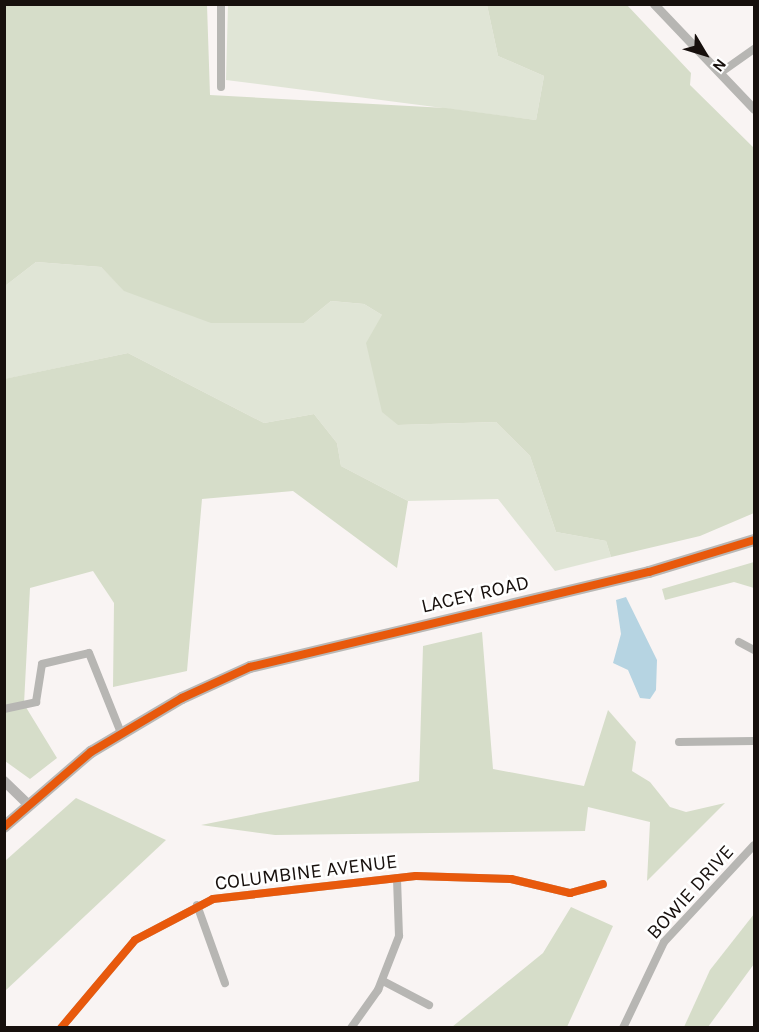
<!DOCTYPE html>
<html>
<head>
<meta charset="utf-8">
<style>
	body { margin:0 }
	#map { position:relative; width:759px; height:1032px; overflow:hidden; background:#f9f4f3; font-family:Karla,sans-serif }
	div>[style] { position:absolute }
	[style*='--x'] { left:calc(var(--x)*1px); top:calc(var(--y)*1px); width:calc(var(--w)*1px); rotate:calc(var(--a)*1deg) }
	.green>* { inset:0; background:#e0e5d6 }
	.forest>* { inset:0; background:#d6ddc9 }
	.water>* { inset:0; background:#b6d4e2 }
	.minor>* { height:8px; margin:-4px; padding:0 4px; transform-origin:4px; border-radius:4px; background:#b7b6b3 }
	.tertiary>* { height:9px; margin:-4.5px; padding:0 4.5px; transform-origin:4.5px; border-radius:4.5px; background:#b7b6b3 }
	.secondary>* { height:10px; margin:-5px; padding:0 5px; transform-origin:5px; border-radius:5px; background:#b6b4b2 }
	.primary>* { height:12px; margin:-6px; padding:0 6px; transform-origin:6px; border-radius:6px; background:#b9b8b6 }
	.cycleway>* { height:8px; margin:-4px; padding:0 4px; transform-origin:4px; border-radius:4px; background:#e8590c }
	span { translate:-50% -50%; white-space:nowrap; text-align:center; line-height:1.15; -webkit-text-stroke:5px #fff; paint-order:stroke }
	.street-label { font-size:20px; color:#17100d }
	.frame { position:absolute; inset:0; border:6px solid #17100d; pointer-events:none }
	.north { position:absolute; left:675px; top:24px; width:60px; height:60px; -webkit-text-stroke:4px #fff; paint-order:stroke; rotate:128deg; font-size:16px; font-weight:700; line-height:24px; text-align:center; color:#17100d }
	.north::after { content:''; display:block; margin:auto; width:21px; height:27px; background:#17100d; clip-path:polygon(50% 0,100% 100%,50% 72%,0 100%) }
</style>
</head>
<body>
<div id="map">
	<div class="green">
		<i style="clip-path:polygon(228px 4px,487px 5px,498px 56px,544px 76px,536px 120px,226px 80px)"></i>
		<i style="clip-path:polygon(36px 262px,101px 267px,125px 291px,304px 323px,331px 301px,364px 304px,382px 315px,398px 425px,496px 422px,530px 456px,556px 532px,606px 541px,611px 557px,555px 571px,498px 499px,408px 501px,341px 466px,337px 443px,314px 414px,264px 423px,128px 353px,5px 379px,5px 286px)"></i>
	</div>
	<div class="forest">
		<i style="clip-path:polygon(5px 4px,207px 5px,210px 95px,446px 108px,536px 120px,544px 76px,498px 56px,487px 5px,627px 5px,691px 73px,690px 85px,754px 148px,754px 513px,700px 536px,611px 557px,606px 541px,556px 532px,530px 456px,496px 422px,398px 425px,382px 412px,366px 343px,382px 315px,364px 304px,331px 301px,304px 323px,211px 323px,124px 291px,101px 267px,36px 262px,5px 286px)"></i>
		<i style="clip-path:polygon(128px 353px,264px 423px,314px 414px,337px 443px,341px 466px,408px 501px,397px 568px,293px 491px,202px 499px,187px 671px,113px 687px,114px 603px,93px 571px,30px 588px,24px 704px,57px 758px,30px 779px,5px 761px,4px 379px)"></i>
		<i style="clip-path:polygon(754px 562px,754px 588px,734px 582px,665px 600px,662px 589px)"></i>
		<i style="clip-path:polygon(482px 632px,493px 769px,584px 786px,608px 710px,636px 742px,632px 771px,650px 782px,670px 807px,686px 812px,725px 803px,647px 881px,650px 822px,588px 807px,585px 831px,275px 835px,201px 825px,419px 781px,423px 646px)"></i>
		<i style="clip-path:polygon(76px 798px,166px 840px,5px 991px,5px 861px)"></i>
		<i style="clip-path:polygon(571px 907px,613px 926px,567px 1027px,452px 1027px,543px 953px)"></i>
		<i style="clip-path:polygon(754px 914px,754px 964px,708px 1027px,684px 1027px,710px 970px)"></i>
	</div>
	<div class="water">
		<i style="clip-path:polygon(626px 597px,657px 660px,656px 690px,650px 699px,640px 698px,628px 670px,613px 663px,621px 634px,616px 600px)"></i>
	</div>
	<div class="minor">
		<i style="--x:221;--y:4;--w:83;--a:90"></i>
		<i style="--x:720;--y:73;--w:42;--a:-35.2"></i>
		<i style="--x:739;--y:642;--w:17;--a:28"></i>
		<i style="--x:4;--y:709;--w:33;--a:-12"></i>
		<i style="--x:36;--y:702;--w:38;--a:-81"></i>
		<i style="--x:42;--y:664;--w:48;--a:-13.2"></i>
		<i style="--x:89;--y:653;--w:86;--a:68.2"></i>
		<i style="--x:679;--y:742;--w:75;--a:-0.8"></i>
		<i style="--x:197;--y:905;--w:83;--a:70.3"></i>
		<i style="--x:383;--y:981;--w:52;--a:27.6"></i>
		<i style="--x:61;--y:1028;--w:115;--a:-49.9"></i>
		<i style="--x:135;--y:940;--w:88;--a:-27.7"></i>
		<i style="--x:213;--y:899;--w:204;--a:-6.5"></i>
		<i style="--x:416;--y:876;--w:95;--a:1.8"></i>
		<i style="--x:511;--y:879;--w:61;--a:13.3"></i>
		<i style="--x:570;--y:893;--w:34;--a:-15"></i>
		<i style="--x:351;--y:1028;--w:47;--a:-54.6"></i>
		<i style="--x:378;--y:990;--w:58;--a:-68.7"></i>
		<i style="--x:399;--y:936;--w:58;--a:-92"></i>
		<i style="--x:623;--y:1028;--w:95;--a:-64.5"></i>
		<i style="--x:664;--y:942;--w:132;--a:-47.1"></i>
	</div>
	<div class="tertiary">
		<i style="--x:654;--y:4;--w:145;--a:46.4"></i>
	</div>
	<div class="secondary">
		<i style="--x:4;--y:781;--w:35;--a:44"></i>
	</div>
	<div class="primary">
		<i style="--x:4;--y:827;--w:115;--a:-40.8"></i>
		<i style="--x:91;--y:752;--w:106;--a:-30.7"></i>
		<i style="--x:182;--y:698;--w:75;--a:-24.5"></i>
		<i style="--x:250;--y:667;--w:410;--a:-13.4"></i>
		<i style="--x:649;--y:572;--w:110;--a:-16.9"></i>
	</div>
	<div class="cycleway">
		<i style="--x:4;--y:827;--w:115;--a:-40.8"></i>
		<i style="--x:91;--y:752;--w:106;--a:-30.7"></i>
		<i style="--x:182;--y:698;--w:75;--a:-24.5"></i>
		<i style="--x:250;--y:667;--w:410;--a:-13.4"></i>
		<i style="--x:649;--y:572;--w:110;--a:-16.9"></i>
		<i style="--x:61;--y:1028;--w:115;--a:-49.9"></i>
		<i style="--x:135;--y:940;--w:88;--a:-27.7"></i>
		<i style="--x:213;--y:899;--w:204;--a:-6.5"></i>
		<i style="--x:416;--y:876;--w:95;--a:1.8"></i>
		<i style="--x:511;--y:879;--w:61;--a:13.3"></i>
		<i style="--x:570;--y:893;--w:34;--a:-15"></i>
	</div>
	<div class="street-label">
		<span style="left:475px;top:594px;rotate:-13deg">LACEY ROAD</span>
		<span style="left:306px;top:872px;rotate:-7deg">COLUMBINE AVENUE</span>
		<span style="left:690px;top:892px;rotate:-48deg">BOWIE DRIVE</span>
	</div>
	<div class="frame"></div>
	<div class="north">N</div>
</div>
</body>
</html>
